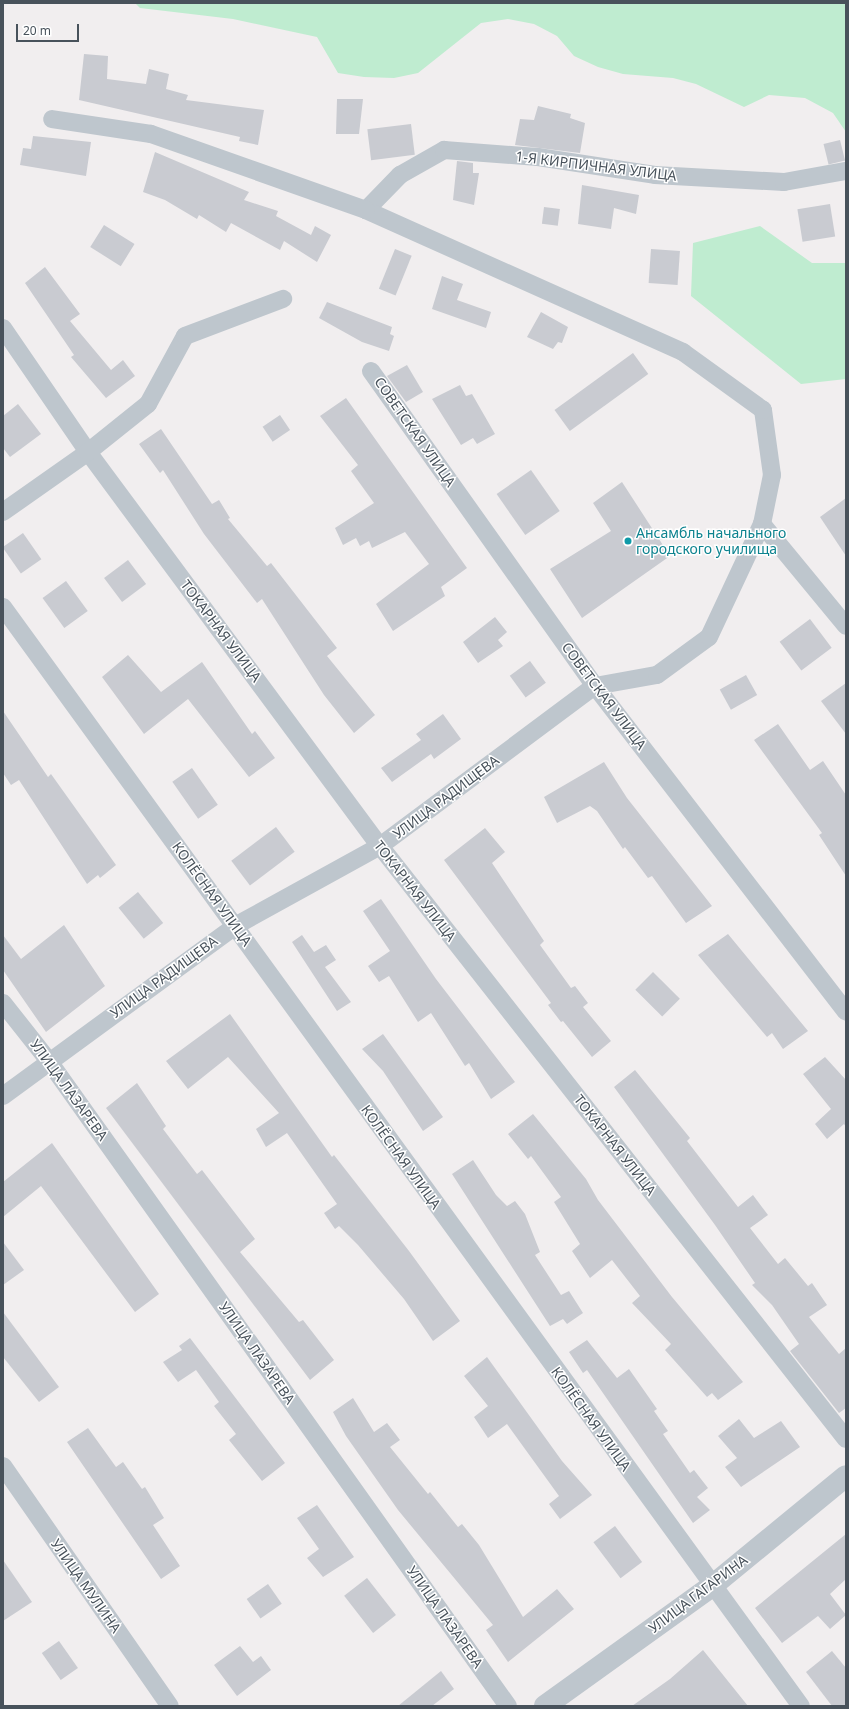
<!DOCTYPE html>
<html>
<head>
<meta charset="utf-8">
<style>
	body { margin:0 }
	#map { position:relative; width:849px; height:1709px; overflow:hidden; background:#f1eeef; font-family:"Noto Sans",sans-serif }
	div>[style] { position:absolute }
	[style*='--x'] { left:calc(var(--x)*1px); top:calc(var(--y)*1px); width:calc(var(--w)*1px); rotate:calc(var(--a)*1deg) }
	.green>* { inset:0; background:#bfecd0 }
	.building>* { inset:0; background:#c9cbd1; transform-origin:0 0 }
	.minor>* { height:18px; margin:-9px; padding:0 9px; transform-origin:9px; border-radius:9px; background:#bec6cd }
	.tertiary>* { height:22px; margin:-11px; padding:0 11px; transform-origin:11px; border-radius:11px; background:#bec6cd }
	.dots>* { width:11px; height:11px; translate:-50% -50%; box-sizing:border-box; border:2px solid #fff; border-radius:50% }
	span { translate:-50% -50%; white-space:nowrap; text-align:center; line-height:1.15; -webkit-text-stroke:3px #fff; paint-order:stroke }
	.street-label { font-size:14px; color:#48525b }
	.culture-label { font-size:14px; color:#0d838f }
	.left { translate:0 -50%; text-align:left }
	.frame { position:absolute; inset:0; border:4px solid #48525b; pointer-events:none }
	.scale { position:absolute; left:16px; top:24px; width:63px; height:18px; box-sizing:border-box; border:2px solid #48525b; border-top:0; padding-left:5px; font-size:12px; line-height:14px; white-space:nowrap; color:#48525b; -webkit-text-stroke:3px #fff; paint-order:stroke }
</style>
</head>
<body>
<div id="map">
	<div class="green">
		<i style="clip-path:polygon(135px 3px,846px 3px,846px 132px,833px 113px,805px 98px,769px 95px,744px 107px,696px 84px,673px 78px,623px 74px,598px 67px,574px 56px,557px 36px,534px 24px,508px 19px,481px 23px,418px 73px,394px 78px,364px 77px,338px 73px,317px 37px,233px 19px,140px 8px)"></i>
		<i style="clip-path:polygon(760px 226px,812px 263px,846px 263px,846px 379px,801px 384px,691px 296px,693px 243px)"></i>
	</div>
	<div class="building">
		<i style="clip-path:polygon(84px 54px,108px 56px,107px 79px,146px 84px,149px 69px,169px 74px,166px 89px,188px 95px,186px 100px,264px 110px,258px 145px,239px 141px,240px 137px,79px 100px)"></i>
		<i style="clip-path:polygon(337px 99px,363px 99px,359px 134px,336px 134px)"></i>
		<i style="clip-path:polygon(538px 106px,571px 114px,570px 118px,585px 123px,580px 153px,515px 145px,520px 119px,534px 120px)"></i>
		<i style="left:411px;top:124px;width:31px;height:44px;rotate:83deg"></i>
		<i style="clip-path:polygon(33px 136px,91px 142px,86px 176px,20px 165px,23px 148px,31px 149px)"></i>
		<i style="left:840px;top:140px;width:21px;height:17px;rotate:76deg"></i>
		<i style="clip-path:polygon(155px 152px,249px 192px,244px 200px,278px 211px,276px 216px,311px 235px,315px 226px,331px 235px,317px 262px,284px 241px,280px 250px,231px 223px,226px 232px,199px 215px,197px 219px,165px 200px,143px 192px)"></i>
		<i style="clip-path:polygon(457px 161px,473px 163px,473px 173px,479px 173px,474px 205px,453px 200px)"></i>
		<i style="clip-path:polygon(582px 185px,639px 195px,636px 214px,614px 208px,611px 229px,578px 224px)"></i>
		<i style="left:830px;top:204px;width:33px;height:33px;rotate:81deg"></i>
		<i style="left:544px;top:207px;width:16px;height:17px;rotate:7deg"></i>
		<i style="left:104px;top:225px;width:36px;height:26px;rotate:32deg"></i>
		<i style="left:395px;top:249px;width:18px;height:43px;rotate:22deg"></i>
		<i style="left:651px;top:249px;width:29px;height:34px;rotate:4deg"></i>
		<i style="clip-path:polygon(45px 267px,80px 314px,70px 321px,111px 370px,123px 360px,135px 376px,106px 398px,71px 357px,74px 355px,25px 283px)"></i>
		<i style="clip-path:polygon(442px 276px,463px 284px,457px 300px,491px 312px,486px 328px,432px 309px)"></i>
		<i style="clip-path:polygon(327px 302px,392px 327px,390px 334px,394px 336px,389px 351px,362px 342px,319px 318px)"></i>
		<i style="clip-path:polygon(541px 312px,568px 327px,562px 343px,558px 342px,553px 349px,527px 337px)"></i>
		<i style="left:633px;top:353px;width:26px;height:97px;rotate:54deg"></i>
		<i style="clip-path:polygon(407px 365px,423px 392px,406px 402px,387px 376px)"></i>
		<i style="clip-path:polygon(460px 385px,466px 396px,472px 394px,495px 434px,477px 444px,473px 438px,461px 445px,432px 399px)"></i>
		<i style="clip-path:polygon(346px 398px,467px 568px,441px 587px,445px 596px,393px 631px,376px 604px,429px 564px,405px 532px,372px 548px,369px 541px,360px 546px,356px 538px,343px 545px,335px 528px,374px 503px,351px 471px,358px 465px,320px 416px)"></i>
		<i style="clip-path:polygon(18px 404px,41px 434px,10px 457px,3px 448px,3px 416px)"></i>
		<i style="left:280px;top:415px;width:18px;height:21px;rotate:56deg"></i>
		<i style="clip-path:polygon(161px 429px,212px 504px,219px 500px,230px 518px,228px 519px,267px 566px,271px 563px,337px 648px,327px 656px,375px 715px,354px 733px,324px 695px,262px 599px,257px 603px,204px 534px,163px 470px,160px 473px,139px 444px)"></i>
		<i style="left:531px;top:470px;width:50px;height:42px;rotate:55deg"></i>
		<i style="clip-path:polygon(622px 482px,670px 556px,582px 618px,550px 569px,611px 531px,593px 503px)"></i>
		<i style="clip-path:polygon(846px 498px,846px 556px,820px 517px)"></i>
		<i style="left:23px;top:533px;width:32px;height:25px;rotate:55deg"></i>
		<i style="left:128px;top:560px;width:30px;height:30px;rotate:53deg"></i>
		<i style="left:66px;top:581px;width:37px;height:29px;rotate:54deg"></i>
		<i style="clip-path:polygon(495px 617px,507px 632px,498px 640px,503px 646px,478px 663px,463px 642px)"></i>
		<i style="left:810px;top:619px;width:36px;height:38px;rotate:53deg"></i>
		<i style="clip-path:polygon(128px 655px,161px 692px,202px 662px,252px 734px,255px 731px,275px 758px,249px 777px,188px 699px,144px 734px,102px 677px)"></i>
		<i style="left:530px;top:661px;width:27px;height:25px;rotate:54deg"></i>
		<i style="left:746px;top:675px;width:23px;height:30px;rotate:61deg"></i>
		<i style="clip-path:polygon(846px 683px,846px 734px,821px 701px)"></i>
		<i style="clip-path:polygon(3px 711px,48px 777px,51px 774px,116px 865px,100px 878px,98px 875px,87px 884px,19px 780px,11px 785px,3px 773px)"></i>
		<i style="clip-path:polygon(443px 714px,461px 739px,434px 759px,431px 754px,392px 782px,381px 768px,421px 740px,416px 734px)"></i>
		<i style="clip-path:polygon(778px 724px,810px 770px,823px 761px,846px 795px,846px 876px,819px 835px,822px 833px,754px 740px)"></i>
		<i style="clip-path:polygon(604px 762px,627px 798px,712px 906px,686px 923px,652px 876px,648px 878px,625px 847px,623px 849px,597px 811px,590px 806px,557px 823px,544px 797px)"></i>
		<i style="left:192px;top:768px;width:45px;height:24px;rotate:55deg"></i>
		<i style="left:276px;top:827px;width:31px;height:56px;rotate:53deg"></i>
		<i style="clip-path:polygon(485px 828px,505px 852px,492px 863px,544px 941px,540px 945px,571px 988px,575px 986px,588px 1003px,583px 1007px,611px 1041px,592px 1057px,563px 1021px,561px 1022px,548px 1005px,551px 1003px,444px 860px)"></i>
		<i style="left:138px;top:892px;width:40px;height:25px;rotate:51deg"></i>
		<i style="clip-path:polygon(381px 899px,436px 979px,515px 1082px,491px 1099px,469px 1063px,465px 1066px,431px 1013px,418px 1022px,389px 976px,379px 982px,368px 966px,390px 951px,363px 911px)"></i>
		<i style="clip-path:polygon(64px 925px,105px 986px,46px 1032px,3px 970px,3px 935px,21px 959px)"></i>
		<i style="clip-path:polygon(728px 934px,808px 1031px,783px 1049px,772px 1033px,767px 1037px,698px 955px)"></i>
		<i style="clip-path:polygon(302px 935px,314px 952px,326px 945px,336px 960px,325px 967px,351px 1002px,337px 1011px,292px 942px)"></i>
		<i style="left:653px;top:972px;width:38px;height:25px;rotate:45deg"></i>
		<i style="clip-path:polygon(230px 1014px,332px 1157px,334px 1155px,409px 1251px,460px 1321px,433px 1341px,404px 1299px,358px 1245px,339px 1226px,335px 1229px,324px 1213px,337px 1204px,287px 1133px,266px 1147px,256px 1129px,279px 1113px,228px 1057px,188px 1089px,166px 1061px)"></i>
		<i style="clip-path:polygon(383px 1034px,443px 1117px,423px 1131px,383px 1071px,362px 1049px)"></i>
		<i style="clip-path:polygon(825px 1057px,846px 1080px,846px 1127px,844px 1124px,827px 1139px,815px 1124px,831px 1109px,803px 1074px)"></i>
		<i style="clip-path:polygon(635px 1070px,690px 1138px,687px 1141px,738px 1207px,753px 1195px,768px 1215px,750px 1228px,778px 1264px,785px 1258px,808px 1286px,812px 1283px,827px 1305px,809px 1317px,839px 1354px,846px 1348px,846px 1408px,839px 1413px,790px 1351px,799px 1344px,772px 1305px,752px 1285px,755px 1283px,715px 1225px,614px 1087px)"></i>
		<i style="clip-path:polygon(137px 1083px,166px 1126px,163px 1129px,197px 1174px,202px 1170px,255px 1239px,240px 1252px,299px 1322px,303px 1320px,334px 1360px,310px 1380px,106px 1108px)"></i>
		<i style="clip-path:polygon(533px 1114px,586px 1179px,598px 1200px,672px 1297px,743px 1382px,718px 1400px,712px 1393px,707px 1397px,665px 1350px,671px 1344px,632px 1303px,640px 1296px,612px 1260px,590px 1278px,572px 1251px,580px 1244px,554px 1202px,561px 1197px,531px 1156px,528px 1159px,508px 1134px)"></i>
		<i style="clip-path:polygon(52px 1143px,159px 1294px,135px 1312px,41px 1186px,3px 1217px,3px 1182px)"></i>
		<i style="clip-path:polygon(473px 1160px,496px 1195px,507px 1206px,515px 1201px,525px 1214px,540px 1252px,535px 1255px,561px 1295px,569px 1291px,583px 1313px,567px 1324px,563px 1319px,550px 1326px,452px 1174px)"></i>
		<i style="clip-path:polygon(3px 1242px,24px 1270px,3px 1285px)"></i>
		<i style="clip-path:polygon(3px 1312px,59px 1387px,39px 1402px,3px 1357px)"></i>
		<i style="clip-path:polygon(190px 1338px,285px 1463px,262px 1481px,229px 1440px,236px 1434px,214px 1406px,219px 1402px,196px 1370px,178px 1382px,163px 1362px,182px 1350px,179px 1346px)"></i>
		<i style="clip-path:polygon(587px 1340px,617px 1378px,629px 1369px,657px 1409px,654px 1411px,668px 1431px,663px 1434px,690px 1473px,694px 1470px,708px 1488px,697px 1497px,710px 1510px,693px 1523px,587px 1370px,583px 1373px,569px 1352px)"></i>
		<i style="clip-path:polygon(487px 1357px,562px 1461px,592px 1495px,560px 1519px,549px 1504px,559px 1496px,507px 1424px,488px 1438px,474px 1417px,488px 1406px,464px 1376px)"></i>
		<i style="clip-path:polygon(353px 1398px,374px 1432px,387px 1423px,400px 1440px,390px 1447px,428px 1494px,430px 1492px,458px 1527px,462px 1524px,479px 1545px,523px 1617px,557px 1589px,574px 1609px,508px 1662px,486px 1630px,493px 1625px,398px 1510px,346px 1436px,333px 1412px)"></i>
		<i style="clip-path:polygon(739px 1419px,754px 1438px,781px 1421px,800px 1447px,741px 1487px,725px 1467px,737px 1458px,718px 1436px)"></i>
		<i style="clip-path:polygon(88px 1428px,116px 1467px,123px 1462px,142px 1489px,145px 1487px,164px 1518px,153px 1525px,180px 1566px,161px 1579px,67px 1442px)"></i>
		<i style="clip-path:polygon(317px 1505px,354px 1557px,323px 1577px,307px 1558px,319px 1549px,297px 1518px)"></i>
		<i style="left:615px;top:1526px;width:45px;height:27px;rotate:53deg"></i>
		<i style="clip-path:polygon(846px 1534px,846px 1579px,830px 1594px,846px 1615px,830px 1629px,818px 1616px,782px 1643px,755px 1608px)"></i>
		<i style="clip-path:polygon(3px 1560px,32px 1602px,3px 1621px)"></i>
		<i style="left:367px;top:1578px;width:47px;height:29px;rotate:52deg"></i>
		<i style="left:268px;top:1584px;width:24px;height:26px;rotate:55deg"></i>
		<i style="left:59px;top:1641px;width:33px;height:21px;rotate:55deg"></i>
		<i style="clip-path:polygon(240px 1646px,253px 1662px,261px 1656px,271px 1670px,237px 1696px,214px 1665px)"></i>
		<i style="clip-path:polygon(703px 1650px,748px 1706px,632px 1706px,670px 1679px)"></i>
		<i style="clip-path:polygon(832px 1651px,846px 1668px,846px 1706px,832px 1706px,806px 1672px)"></i>
		<i style="clip-path:polygon(441px 1671px,454px 1689px,432px 1706px,398px 1706px)"></i>
	</div>
	<div class="minor">
		<i style="--x:366;--y:210;--w:49;--a:-45.8"></i>
		<i style="--x:400;--y:175;--w:51;--a:-29.6"></i>
		<i style="--x:444;--y:150;--w:94;--a:4.3"></i>
		<i style="--x:538;--y:157;--w:118;--a:8.7"></i>
		<i style="--x:655;--y:175;--w:129;--a:3.1"></i>
		<i style="--x:784;--y:182;--w:63;--a:-10.1"></i>
		<i style="--x:3;--y:328;--w:150;--a:55.6"></i>
		<i style="--x:88;--y:452;--w:490;--a:53.5"></i>
		<i style="--x:380;--y:846;--w:754;--a:51.84"></i>
		<i style="--x:371;--y:371;--w:387;--a:54.6"></i>
		<i style="--x:595;--y:686;--w:411;--a:52.4"></i>
		<i style="--x:3;--y:512;--w:104;--a:-35.2"></i>
		<i style="--x:88;--y:452;--w:77;--a:-38.7"></i>
		<i style="--x:148;--y:404;--w:77;--a:-61.4"></i>
		<i style="--x:185;--y:336;--w:105;--a:-20.7"></i>
		<i style="--x:762;--y:524;--w:132;--a:50.5"></i>
		<i style="--x:3;--y:607;--w:1358;--a:54.02"></i>
		<i style="--x:3;--y:1003;--w:73;--a:51.7"></i>
		<i style="--x:48;--y:1060;--w:793;--a:54.55"></i>
		<i style="--x:3;--y:1096;--w:288;--a:-36.2"></i>
		<i style="--x:235;--y:926;--w:166;--a:-28.9"></i>
		<i style="--x:380;--y:846;--w:268;--a:-36.7"></i>
		<i style="--x:595;--y:686;--w:63;--a:-10.1"></i>
		<i style="--x:657;--y:675;--w:64;--a:-36.2"></i>
		<i style="--x:709;--y:637;--w:125;--a:-64.9"></i>
		<i style="--x:762;--y:524;--w:50;--a:-78.5"></i>
		<i style="--x:772;--y:475;--w:66;--a:-97.9"></i>
		<i style="--x:763;--y:410;--w:99;--a:-144.1"></i>
		<i style="--x:683;--y:352;--w:347;--a:-155.9"></i>
		<i style="--x:366;--y:210;--w:228;--a:-160.5"></i>
		<i style="--x:151;--y:134;--w:100;--a:-171.4"></i>
		<i style="--x:3;--y:1466;--w:292;--a:55.2"></i>
	</div>
	<div class="tertiary">
		<i style="--x:545;--y:1706;--w:206;--a:-35.7"></i>
		<i style="--x:712;--y:1586;--w:173;--a:-39.4"></i>
	</div>
	<div class="dots">
		<i style="left:628px;top:541px;background:#0f9aa8"></i>
	</div>
	<div class="street-label">
		<span style="left:596px;top:166px;rotate:7deg">1-Я КИРПИЧНАЯ УЛИЦА</span>
		<span style="left:415px;top:432px;rotate:55deg">СОВЕТСКАЯ УЛИЦА</span>
		<span style="left:221px;top:631px;rotate:53deg">ТОКАРНАЯ УЛИЦА</span>
		<span style="left:604px;top:696px;rotate:53deg">СОВЕТСКАЯ УЛИЦА</span>
		<span style="left:446px;top:797px;rotate:-37deg">УЛИЦА РАДИЩЕВА</span>
		<span style="left:415px;top:891px;rotate:52deg">ТОКАРНАЯ УЛИЦА</span>
		<span style="left:212px;top:894px;rotate:54deg">КОЛЁСНАЯ УЛИЦА</span>
		<span style="left:164px;top:977px;rotate:-36deg">УЛИЦА РАДИЩЕВА</span>
		<span style="left:69px;top:1090px;rotate:54deg">УЛИЦА ЛАЗАРЕВА</span>
		<span style="left:615px;top:1145px;rotate:52deg">ТОКАРНАЯ УЛИЦА</span>
		<span style="left:401px;top:1157px;rotate:54deg">КОЛЁСНАЯ УЛИЦА</span>
		<span style="left:257px;top:1353px;rotate:55deg">УЛИЦА ЛАЗАРЕВА</span>
		<span style="left:591px;top:1419px;rotate:54deg">КОЛЁСНАЯ УЛИЦА</span>
		<span style="left:86px;top:1586px;rotate:55deg">УЛИЦА МУЛИНА</span>
		<span style="left:698px;top:1594px;rotate:-37deg">УЛИЦА ГАГАРИНА</span>
		<span style="left:445px;top:1617px;rotate:55deg">УЛИЦА ЛАЗАРЕВА</span>
	</div>
	<div class="culture-label">
		<span class="left" style="left:636px;top:541px">Ансамбль начального<br>городского училища</span>
	</div>
	<div class="frame"></div>
	<div class="scale">20 m</div>
</div>
</body>
</html>
